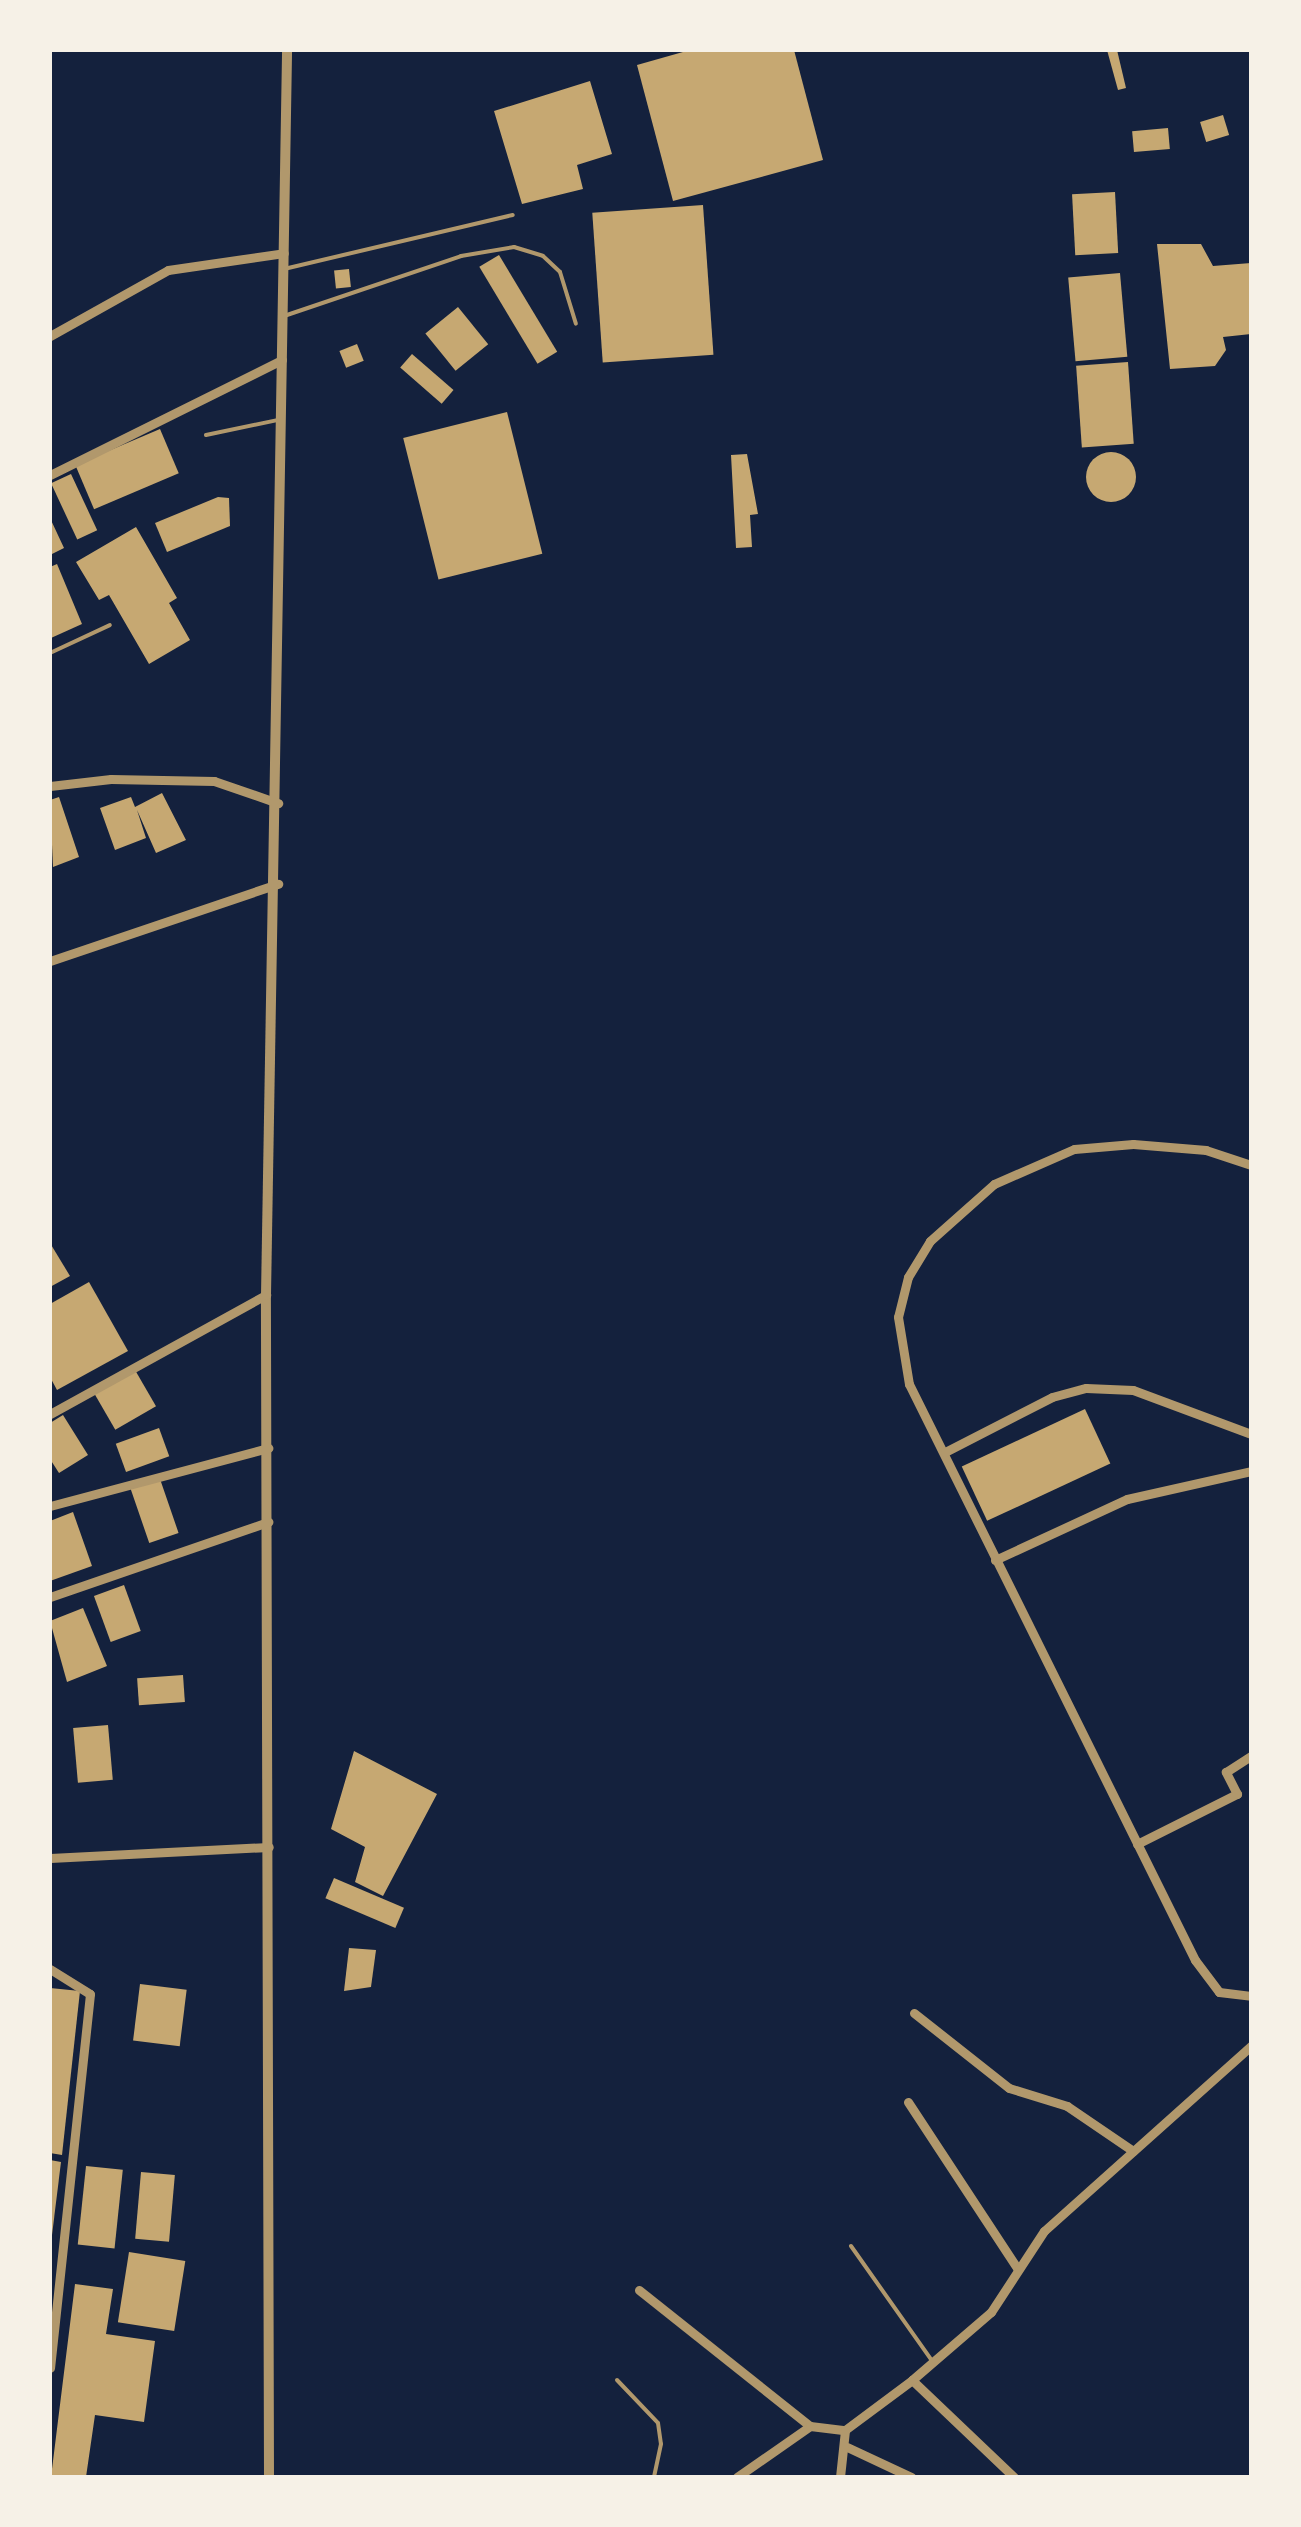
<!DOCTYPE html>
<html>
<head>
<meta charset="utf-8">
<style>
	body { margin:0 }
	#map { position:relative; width:1301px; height:2527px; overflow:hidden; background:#14213d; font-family:"Nunito Sans",sans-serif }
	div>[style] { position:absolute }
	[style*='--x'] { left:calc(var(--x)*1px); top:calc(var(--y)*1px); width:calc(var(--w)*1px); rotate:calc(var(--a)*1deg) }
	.building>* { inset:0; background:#c6a872; transform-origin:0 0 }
	.round { border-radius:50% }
	.service>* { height:4px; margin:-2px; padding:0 2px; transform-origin:2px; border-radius:2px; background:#b1986c }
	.minor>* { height:9px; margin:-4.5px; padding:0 4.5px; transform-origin:4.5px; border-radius:4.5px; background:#b1986c }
	.tertiary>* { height:10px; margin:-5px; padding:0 5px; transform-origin:5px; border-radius:5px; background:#b1986c }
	span { translate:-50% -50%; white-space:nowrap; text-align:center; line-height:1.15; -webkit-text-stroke:9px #f6f1e7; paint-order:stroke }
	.frame { position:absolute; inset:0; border:52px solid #f6f1e7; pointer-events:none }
</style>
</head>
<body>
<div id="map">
	<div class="building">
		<i style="clip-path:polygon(690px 50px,794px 50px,823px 160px,673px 201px,637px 65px)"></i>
		<i style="clip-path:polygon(1107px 50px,1117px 50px,1126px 88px,1118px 90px)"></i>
		<i style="clip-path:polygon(590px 81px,612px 154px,577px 165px,583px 189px,522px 204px,494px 111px)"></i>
		<i style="left:1223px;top:115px;width:21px;height:24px;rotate:73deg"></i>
		<i style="left:1168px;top:128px;width:21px;height:36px;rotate:85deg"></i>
		<i style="left:1115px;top:192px;width:61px;height:43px;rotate:87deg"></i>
		<i style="left:703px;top:205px;width:150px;height:111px;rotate:86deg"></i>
		<i style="clip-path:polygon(1157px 244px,1201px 244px,1213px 266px,1251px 263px,1251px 334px,1223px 337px,1226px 350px,1215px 366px,1170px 369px)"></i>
		<i style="left:499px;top:255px;width:113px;height:23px;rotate:59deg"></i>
		<i style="left:349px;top:269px;width:18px;height:15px;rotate:84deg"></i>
		<i style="left:1120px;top:273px;width:84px;height:52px;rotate:85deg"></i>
		<i style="left:458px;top:307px;width:48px;height:42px;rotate:51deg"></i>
		<i style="left:357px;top:344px;width:18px;height:19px;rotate:68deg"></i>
		<i style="left:412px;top:354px;width:55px;height:18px;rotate:41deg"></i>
		<i style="left:1128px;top:362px;width:82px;height:52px;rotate:86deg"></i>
		<i style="left:507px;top:412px;width:146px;height:107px;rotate:76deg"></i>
		<i style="left:160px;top:429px;width:48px;height:92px;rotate:67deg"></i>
		<i class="round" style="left:1086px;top:452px;width:50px;height:50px"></i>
		<i style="clip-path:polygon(747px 454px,758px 514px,750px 515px,752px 547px,736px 548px,731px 455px)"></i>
		<i style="left:71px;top:474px;width:62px;height:22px;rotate:65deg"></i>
		<i style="clip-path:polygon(218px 497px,229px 498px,230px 526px,167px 552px,155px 523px)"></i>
		<i style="clip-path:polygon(50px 518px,64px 548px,50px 555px)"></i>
		<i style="clip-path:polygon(136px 527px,177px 598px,169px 603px,190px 640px,149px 664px,109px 595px,99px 600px,76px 562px)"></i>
		<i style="clip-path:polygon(57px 564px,82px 624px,51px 638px,50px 567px)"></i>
		<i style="clip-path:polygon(162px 793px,186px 840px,156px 853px,137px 810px,146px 838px,115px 850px,100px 808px,131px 797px,135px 807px)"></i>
		<i style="clip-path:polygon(59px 797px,79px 857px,53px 867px,50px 800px)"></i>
		<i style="clip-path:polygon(50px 1243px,70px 1276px,50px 1287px)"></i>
		<i style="clip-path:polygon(89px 1282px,128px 1351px,57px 1390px,50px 1377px,50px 1304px)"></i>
		<i style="left:135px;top:1370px;width:42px;height:47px;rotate:60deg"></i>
		<i style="left:1085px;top:1409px;width:60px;height:136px;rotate:65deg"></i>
		<i style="clip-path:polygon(63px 1415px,88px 1455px,59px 1473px,50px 1459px,50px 1423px)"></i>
		<i style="left:159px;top:1428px;width:30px;height:46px;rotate:70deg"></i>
		<i style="left:160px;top:1479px;width:57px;height:31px;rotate:71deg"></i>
		<i style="clip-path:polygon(73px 1512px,92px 1566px,50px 1581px,50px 1521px)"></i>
		<i style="left:124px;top:1585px;width:49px;height:32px;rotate:70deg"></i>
		<i style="clip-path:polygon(83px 1608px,107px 1666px,67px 1682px,50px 1621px)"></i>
		<i style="left:183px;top:1675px;width:27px;height:46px;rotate:86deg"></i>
		<i style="left:108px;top:1725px;width:55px;height:35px;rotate:85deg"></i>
		<i style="clip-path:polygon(354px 1751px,437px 1794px,383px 1896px,355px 1882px,365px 1847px,331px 1829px)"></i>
		<i style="left:334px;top:1878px;width:76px;height:22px;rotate:23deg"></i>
		<i style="clip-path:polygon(349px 1948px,376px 1950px,371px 1987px,344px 1991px)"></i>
		<i style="left:140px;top:1984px;width:47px;height:57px;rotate:7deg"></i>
		<i style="clip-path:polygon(50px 1988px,80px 1991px,62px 2155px,50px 2153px)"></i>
		<i style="clip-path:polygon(50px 2160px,61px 2162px,52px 2235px,50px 2235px)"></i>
		<i style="left:86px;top:2166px;width:37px;height:79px;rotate:6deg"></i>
		<i style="left:141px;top:2172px;width:34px;height:67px;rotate:5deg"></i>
		<i style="left:129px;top:2252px;width:57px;height:71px;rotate:9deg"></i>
		<i style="clip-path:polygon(75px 2284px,113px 2289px,106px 2334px,155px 2341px,144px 2422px,95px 2415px,86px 2477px,51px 2477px)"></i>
	</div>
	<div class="service">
		<i style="--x:284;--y:269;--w:235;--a:-13.3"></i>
		<i style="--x:284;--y:316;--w:187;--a:-18.7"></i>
		<i style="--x:461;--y:256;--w:54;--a:-9.6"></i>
		<i style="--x:514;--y:247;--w:30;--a:17"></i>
		<i style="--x:543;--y:256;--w:23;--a:43"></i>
		<i style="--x:560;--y:272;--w:54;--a:72.9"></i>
		<i style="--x:206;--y:435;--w:74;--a:-11.8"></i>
		<i style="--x:50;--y:653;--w:66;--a:-25"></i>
		<i style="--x:851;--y:2246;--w:141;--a:54.8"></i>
		<i style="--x:617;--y:2380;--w:59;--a:46.4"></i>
		<i style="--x:658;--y:2423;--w:21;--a:82"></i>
		<i style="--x:661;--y:2444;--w:34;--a:102"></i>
	</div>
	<div class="minor">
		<i style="--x:50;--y:336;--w:135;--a:-29.2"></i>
		<i style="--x:168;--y:270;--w:117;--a:-8.3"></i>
		<i style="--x:50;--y:475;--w:259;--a:-26.4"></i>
		<i style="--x:50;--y:786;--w:61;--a:-6.5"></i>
		<i style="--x:111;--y:779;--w:103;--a:1.1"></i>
		<i style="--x:214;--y:781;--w:68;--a:19"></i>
		<i style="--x:50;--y:961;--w:241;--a:-18.7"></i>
		<i style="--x:1251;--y:1165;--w:47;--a:-161.6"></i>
		<i style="--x:1206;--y:1150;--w:73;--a:-175.3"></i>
		<i style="--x:1133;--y:1144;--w:59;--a:175.2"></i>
		<i style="--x:1074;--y:1149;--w:87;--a:156.4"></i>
		<i style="--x:994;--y:1184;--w:86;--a:138.3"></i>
		<i style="--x:930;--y:1241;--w:42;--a:121.4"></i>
		<i style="--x:908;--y:1277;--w:41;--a:104"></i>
		<i style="--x:898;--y:1317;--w:68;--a:80.7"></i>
		<i style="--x:909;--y:1384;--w:643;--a:63.59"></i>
		<i style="--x:1195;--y:1960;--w:40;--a:53"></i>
		<i style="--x:1219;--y:1992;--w:32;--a:7"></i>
		<i style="--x:50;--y:1414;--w:247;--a:-28.9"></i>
		<i style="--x:945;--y:1452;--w:120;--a:-27.2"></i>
		<i style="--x:1052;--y:1397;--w:35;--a:-15"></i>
		<i style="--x:1086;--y:1388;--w:47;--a:2.4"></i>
		<i style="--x:1133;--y:1390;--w:126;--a:20.4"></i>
		<i style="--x:50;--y:1506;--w:226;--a:-14.9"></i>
		<i style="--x:995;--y:1560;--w:145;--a:-24.8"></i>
		<i style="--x:1127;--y:1499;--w:127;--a:-12.7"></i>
		<i style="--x:50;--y:1597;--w:231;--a:-19"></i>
		<i style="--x:1137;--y:1844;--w:112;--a:-26.6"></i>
		<i style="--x:1237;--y:1794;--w:25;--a:-117"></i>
		<i style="--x:1226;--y:1772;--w:30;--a:-33"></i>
		<i style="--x:50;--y:1858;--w:219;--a:-2.9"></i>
		<i style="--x:50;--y:1969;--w:47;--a:32"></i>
		<i style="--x:90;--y:1994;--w:376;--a:96.1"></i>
		<i style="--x:914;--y:2013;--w:121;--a:38.3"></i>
		<i style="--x:1009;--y:2088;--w:61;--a:17.2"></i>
		<i style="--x:1067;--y:2106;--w:80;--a:34.3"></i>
		<i style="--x:908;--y:2102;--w:199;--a:56.7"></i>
		<i style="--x:639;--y:2290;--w:218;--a:38.5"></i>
		<i style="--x:912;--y:2380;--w:141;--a:43.6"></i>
		<i style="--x:847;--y:2447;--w:71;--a:25.1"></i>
		<i style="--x:737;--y:2477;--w:89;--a:-34.9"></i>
		<i style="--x:810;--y:2426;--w:35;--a:7"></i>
		<i style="--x:845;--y:2430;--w:84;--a:-36.7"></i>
		<i style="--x:912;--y:2380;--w:104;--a:-40.7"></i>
		<i style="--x:991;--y:2312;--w:97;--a:-56.8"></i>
		<i style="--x:1044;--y:2231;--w:278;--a:-41.8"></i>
		<i style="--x:840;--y:2477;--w:47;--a:-83.9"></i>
	</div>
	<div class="tertiary">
		<i style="--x:269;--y:2477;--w:1182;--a:-90.15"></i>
		<i style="--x:266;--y:1295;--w:1245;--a:-89.03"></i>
	</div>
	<div class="frame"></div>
</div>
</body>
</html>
